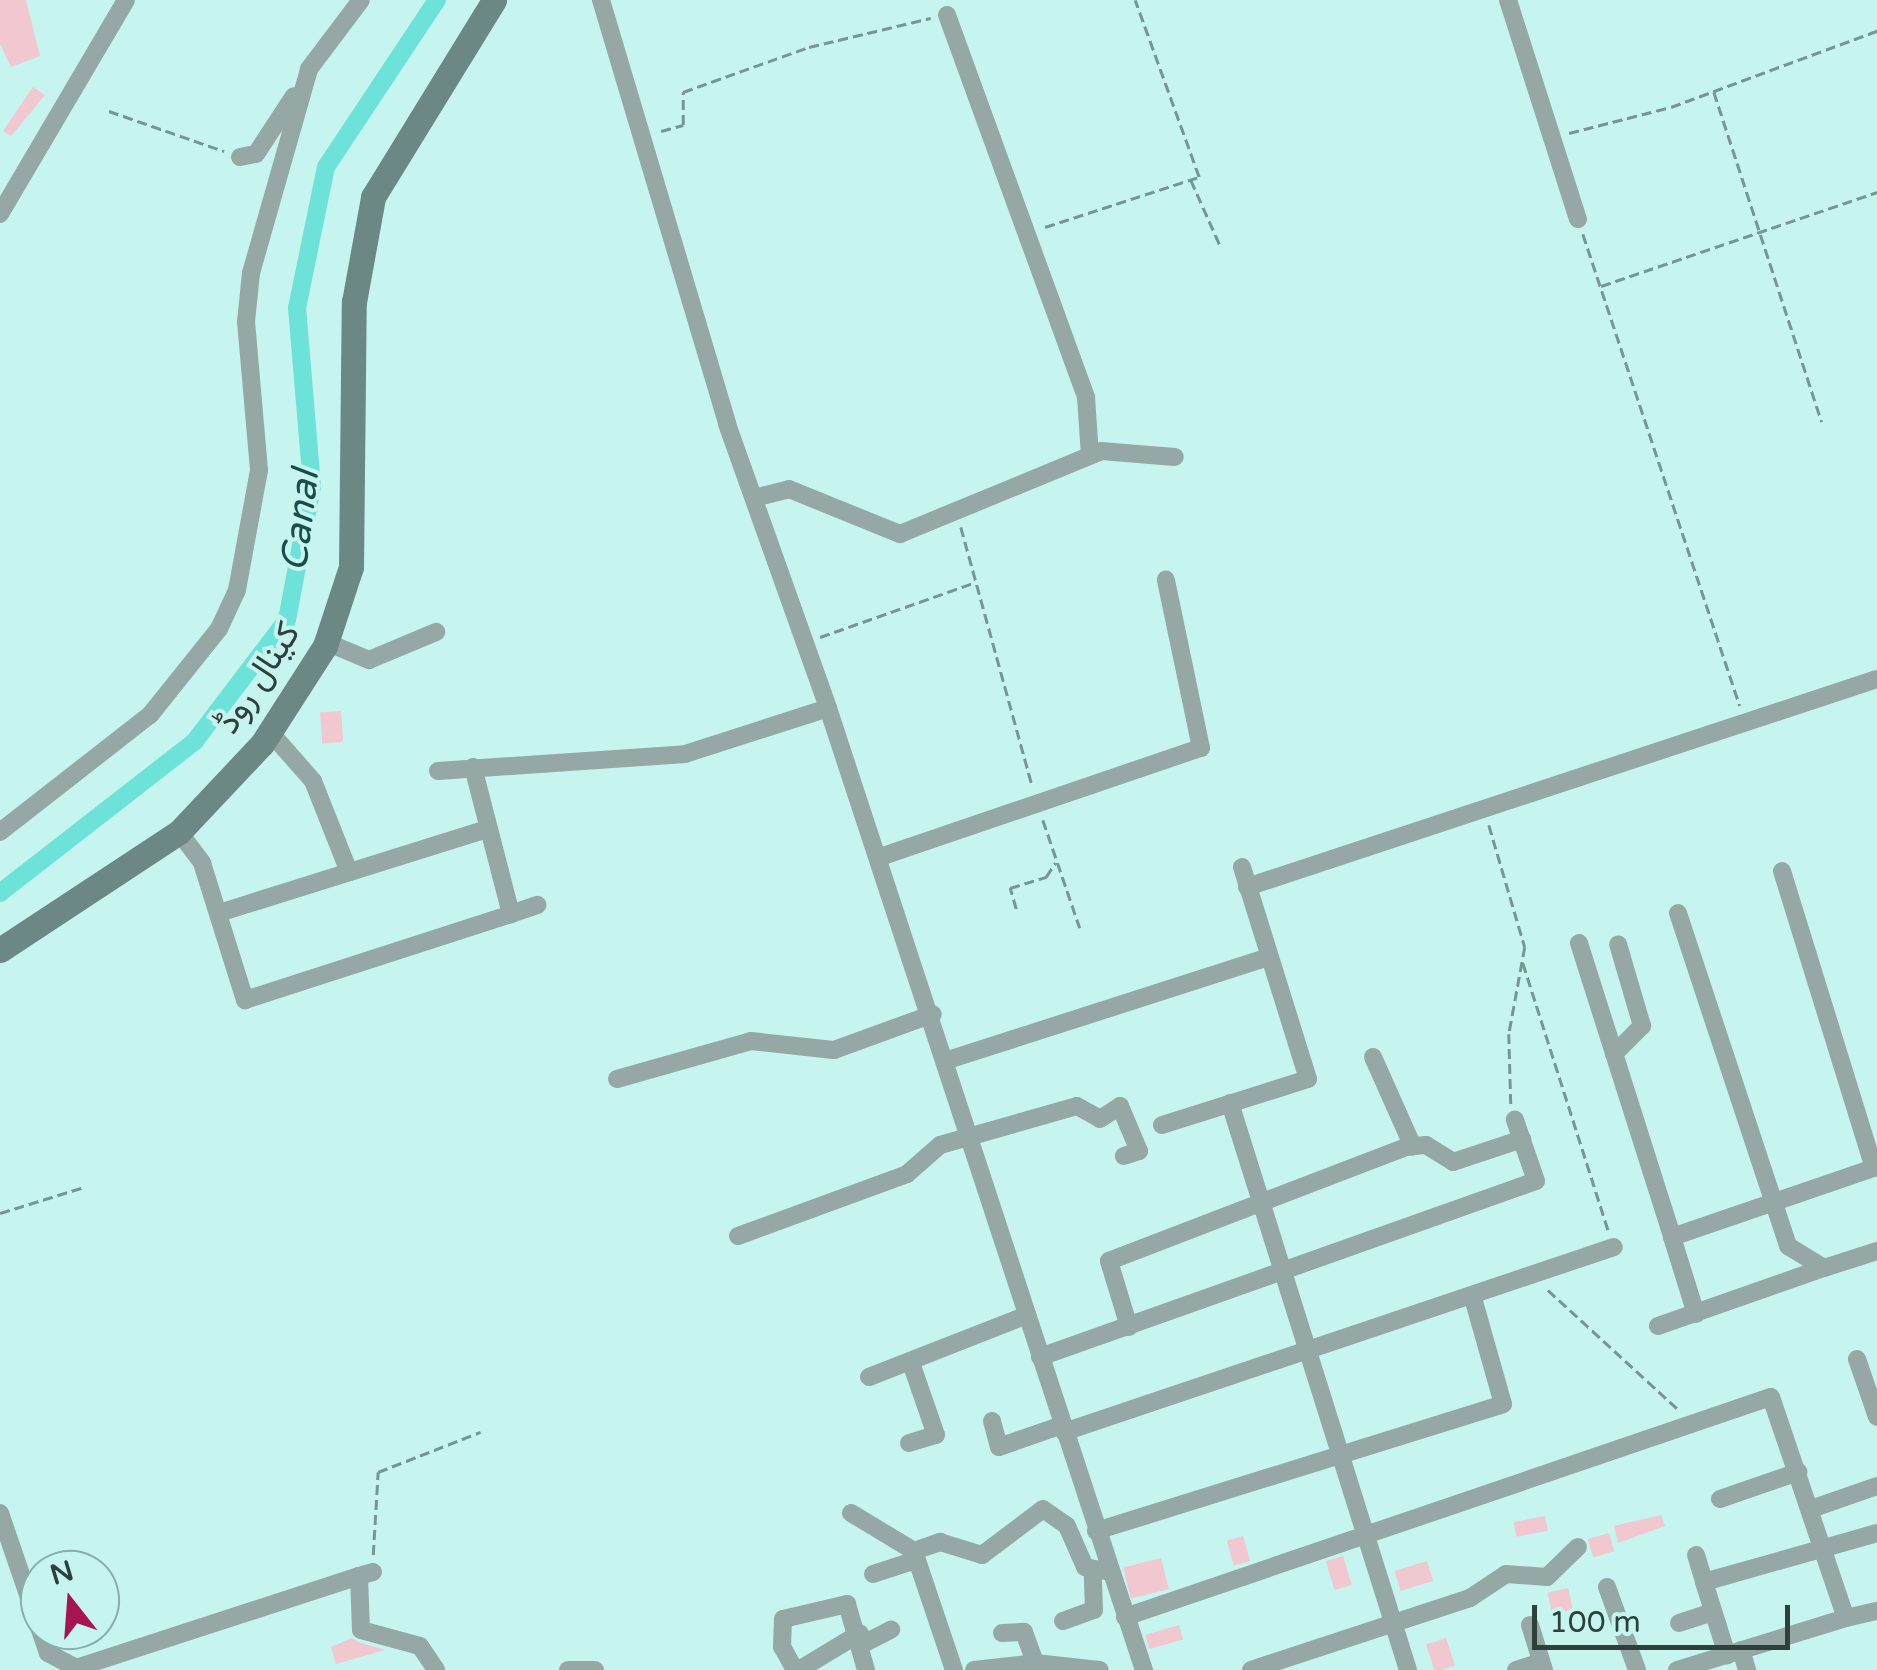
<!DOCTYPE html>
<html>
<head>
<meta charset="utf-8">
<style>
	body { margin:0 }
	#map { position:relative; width:1877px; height:1670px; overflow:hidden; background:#c6f5ef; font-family:"Varela Round",Vazirmatn,sans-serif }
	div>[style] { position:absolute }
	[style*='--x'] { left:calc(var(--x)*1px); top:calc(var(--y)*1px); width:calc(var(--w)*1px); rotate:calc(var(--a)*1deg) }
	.canal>* { height:18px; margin:-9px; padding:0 9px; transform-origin:9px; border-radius:9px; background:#6de2d8 }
	.building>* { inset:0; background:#f1c7d0; transform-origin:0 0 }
	.path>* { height:2.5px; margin-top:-1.25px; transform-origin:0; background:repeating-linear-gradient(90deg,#769692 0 10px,transparent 0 15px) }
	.street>* { height:18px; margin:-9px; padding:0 9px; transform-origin:9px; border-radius:9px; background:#95a8a6 }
	.secondary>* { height:25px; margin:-12.5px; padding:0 12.5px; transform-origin:12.5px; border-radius:12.5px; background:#6c8885 }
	span { translate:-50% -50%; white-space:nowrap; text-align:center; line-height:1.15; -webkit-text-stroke:8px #c6f5ef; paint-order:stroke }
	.street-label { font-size:35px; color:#2d403e }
	.water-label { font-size:38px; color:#194d49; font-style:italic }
	.north { position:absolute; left:20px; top:1550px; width:100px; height:100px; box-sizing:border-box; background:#c6f5ef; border:2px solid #89ada8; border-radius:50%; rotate:343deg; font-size:28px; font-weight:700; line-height:40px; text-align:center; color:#2d403e }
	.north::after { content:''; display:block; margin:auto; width:35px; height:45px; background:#a61552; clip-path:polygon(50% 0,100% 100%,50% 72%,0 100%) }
	.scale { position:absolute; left:1532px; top:1605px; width:258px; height:45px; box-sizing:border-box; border:5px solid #2d403e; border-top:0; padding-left:12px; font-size:30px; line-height:35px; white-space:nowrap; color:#2d403e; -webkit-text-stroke:8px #c6f5ef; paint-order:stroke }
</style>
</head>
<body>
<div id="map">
	<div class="canal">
		<i style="--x:0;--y:893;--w:247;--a:-37.9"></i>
		<i style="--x:195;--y:741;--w:152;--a:-52.8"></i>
		<i style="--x:287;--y:620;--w:136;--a:-79.4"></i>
		<i style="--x:312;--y:486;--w:179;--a:-94.8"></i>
		<i style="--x:297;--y:308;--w:144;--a:-78.4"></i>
		<i style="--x:326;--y:167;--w:201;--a:-56.4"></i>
	</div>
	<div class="building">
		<i style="clip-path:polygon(0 0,26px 0,40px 56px,11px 67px,0 44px)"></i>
		<i style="clip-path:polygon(33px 87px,45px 95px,11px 136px,3px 131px)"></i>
		<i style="left:341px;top:711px;width:31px;height:21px;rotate:86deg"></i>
		<i style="clip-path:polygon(1661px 1515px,1665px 1526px,1618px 1543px,1614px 1526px)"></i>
		<i style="left:1545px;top:1516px;width:15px;height:32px;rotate:79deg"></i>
		<i style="left:1609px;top:1533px;width:19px;height:22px;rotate:74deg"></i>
		<i style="left:1243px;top:1536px;width:26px;height:17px;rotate:74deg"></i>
		<i style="left:1343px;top:1556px;width:30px;height:18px;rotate:73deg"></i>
		<i style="left:1161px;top:1558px;width:32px;height:39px;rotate:76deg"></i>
		<i style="left:1427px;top:1561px;width:21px;height:34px;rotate:73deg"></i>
		<i style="left:1568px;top:1588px;width:22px;height:21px;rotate:77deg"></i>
		<i style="left:1179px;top:1625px;width:15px;height:35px;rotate:74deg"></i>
		<i style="clip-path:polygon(352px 1638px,358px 1642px,385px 1650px,336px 1664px,331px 1647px)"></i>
		<i style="left:1446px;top:1638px;width:29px;height:21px;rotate:72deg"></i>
	</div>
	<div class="path">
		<i style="--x:1714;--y:92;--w:347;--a:71.9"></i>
		<i style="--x:109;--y:111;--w:122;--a:19.2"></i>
		<i style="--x:661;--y:131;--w:23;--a:-15"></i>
		<i style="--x:683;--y:125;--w:33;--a:-90"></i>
		<i style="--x:683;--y:92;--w:134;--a:-19.7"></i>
		<i style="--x:809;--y:47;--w:125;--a:-13.4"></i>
		<i style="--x:1569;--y:133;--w:105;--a:-14.3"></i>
		<i style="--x:1671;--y:107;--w:220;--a:-20.3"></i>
		<i style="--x:1191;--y:180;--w:71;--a:66"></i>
		<i style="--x:1045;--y:227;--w:162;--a:-18"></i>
		<i style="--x:1199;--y:177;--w:188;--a:-109.9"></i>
		<i style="--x:1583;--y:234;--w:497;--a:71.6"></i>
		<i style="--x:1601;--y:286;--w:292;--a:-18.8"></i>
		<i style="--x:961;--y:527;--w:267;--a:74.6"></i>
		<i style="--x:820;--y:637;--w:165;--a:-19.4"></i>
		<i style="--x:1043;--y:820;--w:114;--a:71.1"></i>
		<i style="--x:1489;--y:825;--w:127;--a:73.6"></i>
		<i style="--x:1525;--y:947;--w:88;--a:100.4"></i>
		<i style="--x:1509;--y:1034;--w:70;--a:88.4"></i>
		<i style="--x:1016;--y:909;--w:22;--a:-106"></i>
		<i style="--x:1010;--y:888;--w:38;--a:-17"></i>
		<i style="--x:1046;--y:877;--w:17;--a:-57"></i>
		<i style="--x:1523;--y:963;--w:282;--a:72.3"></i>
		<i style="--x:0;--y:1213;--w:88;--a:-17.2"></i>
		<i style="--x:1548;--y:1290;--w:176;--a:42.5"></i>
		<i style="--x:373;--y:1555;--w:83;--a:-86.6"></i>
		<i style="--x:378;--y:1472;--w:110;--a:-21.4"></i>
	</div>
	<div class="street">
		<i style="--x:601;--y:0;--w:442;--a:73.4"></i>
		<i style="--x:727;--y:424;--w:301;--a:70.4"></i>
		<i style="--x:1508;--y:0;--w:230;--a:72.3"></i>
		<i style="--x:947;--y:15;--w:407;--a:70"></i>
		<i style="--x:1086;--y:397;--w:58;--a:86.1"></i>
		<i style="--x:240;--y:157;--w:16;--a:-11"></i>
		<i style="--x:256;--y:154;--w:69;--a:-56.8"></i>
		<i style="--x:0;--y:214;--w:248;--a:-59.5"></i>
		<i style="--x:754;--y:498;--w:36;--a:-14"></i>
		<i style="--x:789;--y:489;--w:120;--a:22.1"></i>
		<i style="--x:900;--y:534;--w:217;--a:-22.4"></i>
		<i style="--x:1101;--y:451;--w:74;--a:4.6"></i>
		<i style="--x:326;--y:642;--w:47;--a:22.7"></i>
		<i style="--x:369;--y:660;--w:73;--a:-22.7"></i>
		<i style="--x:270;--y:732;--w:65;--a:48.7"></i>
		<i style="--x:313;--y:781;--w:98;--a:68.4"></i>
		<i style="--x:473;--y:767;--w:152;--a:75.5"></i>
		<i style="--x:511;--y:914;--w:28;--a:-19"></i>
		<i style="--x:438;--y:771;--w:248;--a:-3.9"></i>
		<i style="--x:685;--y:754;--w:150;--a:-17.8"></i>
		<i style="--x:828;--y:708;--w:1013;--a:71.82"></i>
		<i style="--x:0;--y:832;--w:190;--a:-38"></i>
		<i style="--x:150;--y:715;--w:110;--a:-51.3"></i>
		<i style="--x:219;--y:629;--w:43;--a:-65.2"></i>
		<i style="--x:237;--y:590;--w:122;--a:-79.6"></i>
		<i style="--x:259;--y:470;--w:149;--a:-95"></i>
		<i style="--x:246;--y:322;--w:49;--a:-84.2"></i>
		<i style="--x:251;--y:273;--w:212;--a:-74.1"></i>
		<i style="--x:309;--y:69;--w:86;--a:-53"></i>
		<i style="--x:179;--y:832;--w:39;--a:53"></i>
		<i style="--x:202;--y:863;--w:144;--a:72.6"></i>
		<i style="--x:245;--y:1000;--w:280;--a:-17.9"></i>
		<i style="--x:880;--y:857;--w:339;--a:-18.8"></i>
		<i style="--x:1201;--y:748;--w:172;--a:-101.8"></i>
		<i style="--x:1782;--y:871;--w:311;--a:72.8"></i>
		<i style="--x:1247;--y:887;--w:663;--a:-18.27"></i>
		<i style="--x:219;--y:913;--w:278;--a:-17.4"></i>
		<i style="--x:1678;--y:913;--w:351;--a:71.7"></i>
		<i style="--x:1788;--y:1246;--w:42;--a:31.4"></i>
		<i style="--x:1824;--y:1268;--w:56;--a:-17.8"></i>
		<i style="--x:1579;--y:943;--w:308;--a:72.4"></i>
		<i style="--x:1614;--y:1054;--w:40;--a:-45"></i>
		<i style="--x:1642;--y:1026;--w:85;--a:-106.3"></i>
		<i style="--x:1373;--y:1057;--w:98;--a:66"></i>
		<i style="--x:948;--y:1060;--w:336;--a:-17.8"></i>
		<i style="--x:617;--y:1079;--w:139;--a:-15.8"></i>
		<i style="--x:751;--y:1041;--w:83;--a:6.2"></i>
		<i style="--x:834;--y:1050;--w:105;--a:-20"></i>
		<i style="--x:1230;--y:1103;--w:594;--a:72.57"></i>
		<i style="--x:1162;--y:1125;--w:153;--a:-17.5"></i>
		<i style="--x:1308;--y:1079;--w:222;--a:-107.3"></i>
		<i style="--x:738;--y:1236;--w:180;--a:-20.1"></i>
		<i style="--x:907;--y:1174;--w:44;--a:-41.3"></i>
		<i style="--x:940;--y:1145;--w:142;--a:-15.9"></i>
		<i style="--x:1077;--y:1106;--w:26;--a:29"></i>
		<i style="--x:1100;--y:1119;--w:24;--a:-33"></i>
		<i style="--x:1120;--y:1106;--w:49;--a:67.1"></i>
		<i style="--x:1139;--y:1151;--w:16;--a:162"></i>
		<i style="--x:1696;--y:1314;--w:81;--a:-107.3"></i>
		<i style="--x:1672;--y:1237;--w:217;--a:-18.9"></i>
		<i style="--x:1658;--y:1326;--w:176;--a:-19.3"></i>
		<i style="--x:1129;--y:1327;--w:69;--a:-106.9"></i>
		<i style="--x:1109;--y:1261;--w:318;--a:-21"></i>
		<i style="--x:1406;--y:1147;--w:20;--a:-6"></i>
		<i style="--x:1426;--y:1145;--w:32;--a:32"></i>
		<i style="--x:1453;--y:1162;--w:73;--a:-18.4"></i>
		<i style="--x:1040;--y:1357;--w:526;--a:-19.54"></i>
		<i style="--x:1536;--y:1181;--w:65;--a:-109"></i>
		<i style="--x:1857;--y:1359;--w:61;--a:71"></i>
		<i style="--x:869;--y:1377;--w:170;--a:-21.4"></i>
		<i style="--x:992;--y:1421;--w:27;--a:75"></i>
		<i style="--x:999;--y:1447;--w:67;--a:-19.2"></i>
		<i style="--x:1064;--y:1432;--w:580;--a:-18.59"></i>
		<i style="--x:909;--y:1443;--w:28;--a:-17"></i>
		<i style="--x:936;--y:1435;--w:76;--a:-109.1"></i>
		<i style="--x:1720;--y:1499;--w:83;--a:-19.1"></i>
		<i style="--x:1811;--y:1509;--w:70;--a:-19.2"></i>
		<i style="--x:0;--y:1513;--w:148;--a:71.1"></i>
		<i style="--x:48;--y:1653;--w:32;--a:28"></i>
		<i style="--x:76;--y:1668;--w:298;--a:-18"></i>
		<i style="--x:851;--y:1513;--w:74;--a:31.1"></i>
		<i style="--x:1096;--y:1531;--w:426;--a:-17.3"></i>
		<i style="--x:1503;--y:1404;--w:110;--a:-105.8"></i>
		<i style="--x:1696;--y:1555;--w:28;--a:73"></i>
		<i style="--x:1704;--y:1582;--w:180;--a:-15.8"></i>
		<i style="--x:373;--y:1572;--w:15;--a:164"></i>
		<i style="--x:359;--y:1576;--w:54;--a:87.9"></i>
		<i style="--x:361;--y:1630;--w:61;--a:15.2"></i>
		<i style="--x:420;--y:1646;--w:29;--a:56"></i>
		<i style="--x:873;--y:1574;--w:42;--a:-18"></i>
		<i style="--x:1704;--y:1582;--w:77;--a:72.5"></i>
		<i style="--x:1607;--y:1587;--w:88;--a:70.1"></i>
		<i style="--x:1125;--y:1617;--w:682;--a:-18.81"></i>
		<i style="--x:1771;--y:1397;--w:233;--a:71.3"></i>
		<i style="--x:1846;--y:1618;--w:32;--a:-13"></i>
		<i style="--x:1063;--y:1621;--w:33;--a:-20"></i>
		<i style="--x:1094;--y:1610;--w:38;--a:-92"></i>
		<i style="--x:1679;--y:1623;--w:36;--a:-18"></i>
		<i style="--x:1530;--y:1625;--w:47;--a:72.7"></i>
		<i style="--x:1002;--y:1633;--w:22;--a:-3"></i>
		<i style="--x:1024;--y:1632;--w:33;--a:70"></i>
		<i style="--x:1035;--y:1663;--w:65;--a:6.1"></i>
		<i style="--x:861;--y:1645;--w:34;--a:-27"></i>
		<i style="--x:1741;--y:1650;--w:21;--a:73"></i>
		<i style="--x:568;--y:1670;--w:27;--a:0"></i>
		<i style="--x:795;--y:1670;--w:26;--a:-119"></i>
		<i style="--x:782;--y:1647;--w:28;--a:-88"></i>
		<i style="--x:783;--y:1619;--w:66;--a:-13.2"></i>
		<i style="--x:847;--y:1604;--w:69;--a:73.9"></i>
		<i style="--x:799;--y:1670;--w:71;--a:-31.2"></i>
		<i style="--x:954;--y:1670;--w:126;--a:-108.6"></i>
		<i style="--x:914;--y:1551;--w:28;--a:-19"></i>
		<i style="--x:940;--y:1542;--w:44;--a:17.2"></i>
		<i style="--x:982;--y:1555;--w:76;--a:-37"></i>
		<i style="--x:1043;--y:1509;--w:29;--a:35"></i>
		<i style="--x:1067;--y:1526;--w:45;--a:66.3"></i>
		<i style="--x:1085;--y:1567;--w:25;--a:11"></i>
		<i style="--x:974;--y:1670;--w:61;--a:-6.5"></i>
		<i style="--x:1035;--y:1663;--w:7;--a:135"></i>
		<i style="--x:1251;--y:1670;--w:231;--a:-18.2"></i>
		<i style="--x:1470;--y:1598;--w:43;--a:-33.7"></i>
		<i style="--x:1506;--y:1574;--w:41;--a:4.2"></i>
		<i style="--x:1547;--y:1577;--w:43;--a:-44.1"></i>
		<i style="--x:1516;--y:1670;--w:26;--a:-18"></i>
		<i style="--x:1677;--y:1670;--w:177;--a:-17.1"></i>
	</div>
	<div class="secondary">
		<i style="--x:0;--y:950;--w:214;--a:-33.4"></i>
		<i style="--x:179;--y:832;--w:121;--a:-46.7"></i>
		<i style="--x:262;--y:744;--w:117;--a:-57.3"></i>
		<i style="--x:325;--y:646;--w:83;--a:-71.8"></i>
		<i style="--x:351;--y:567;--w:265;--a:-89.4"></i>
		<i style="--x:354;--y:302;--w:107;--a:-79.7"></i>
		<i style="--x:373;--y:197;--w:231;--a:-58.4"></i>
	</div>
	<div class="street-label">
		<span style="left:258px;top:678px;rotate:-57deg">کینال روڈ</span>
	</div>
	<div class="water-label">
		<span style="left:301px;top:521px;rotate:-83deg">Canal</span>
	</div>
	<div class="north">N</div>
	<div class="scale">100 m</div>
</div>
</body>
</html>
